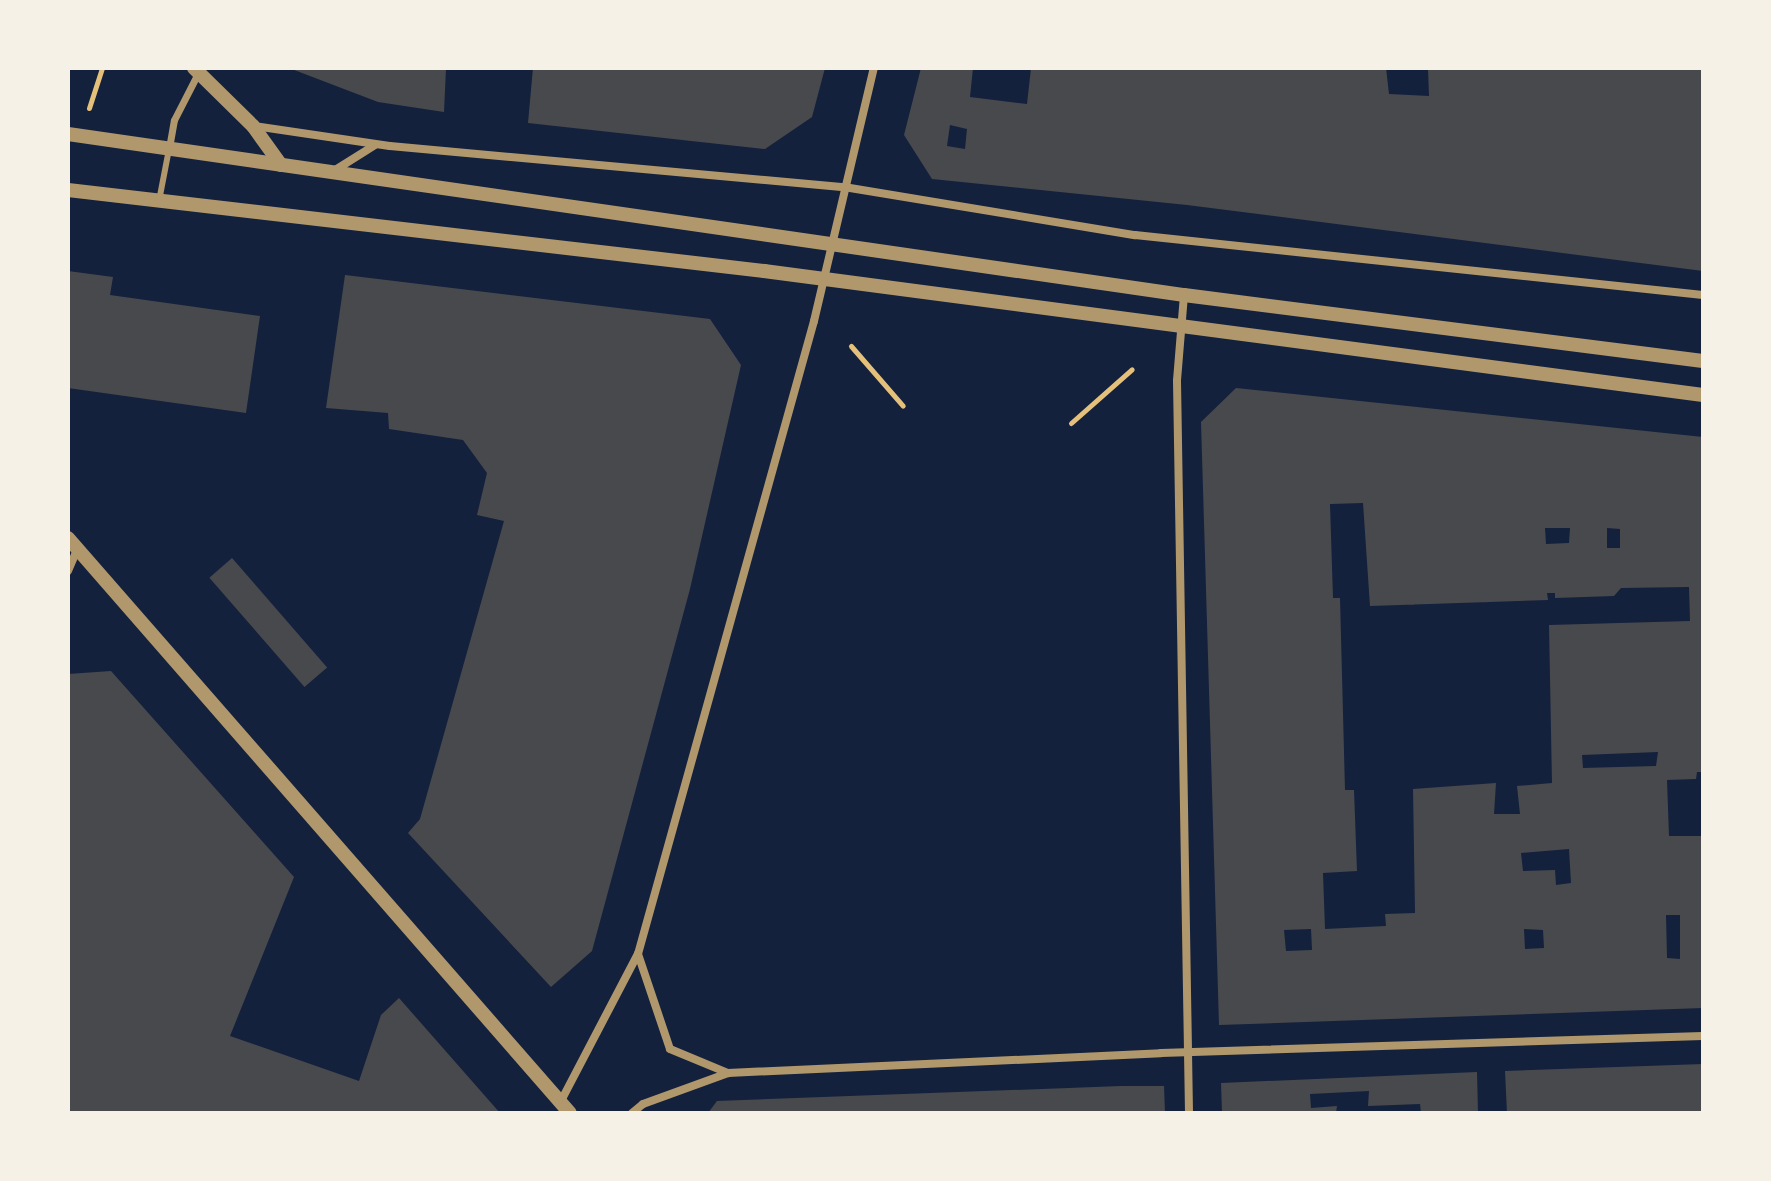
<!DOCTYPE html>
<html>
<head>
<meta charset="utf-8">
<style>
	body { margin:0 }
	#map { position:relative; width:1771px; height:1181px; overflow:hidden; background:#14213d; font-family:"Varela Round",sans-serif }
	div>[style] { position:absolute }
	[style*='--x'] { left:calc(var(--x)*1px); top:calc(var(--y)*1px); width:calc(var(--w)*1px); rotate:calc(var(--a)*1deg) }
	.building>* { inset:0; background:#48494c; transform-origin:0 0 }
	.path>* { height:5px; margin:-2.5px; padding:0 2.5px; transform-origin:2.5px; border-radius:2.5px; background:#e5c07b }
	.service>* { height:6px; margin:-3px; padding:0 3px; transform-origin:3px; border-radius:3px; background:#b1986c }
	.pedestrian>* { height:7px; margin:-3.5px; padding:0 3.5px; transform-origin:3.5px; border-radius:3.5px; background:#b1986c }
	.minor>* { height:8px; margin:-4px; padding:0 4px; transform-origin:4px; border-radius:4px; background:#b1986c }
	.tertiary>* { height:14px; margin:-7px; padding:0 7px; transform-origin:7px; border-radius:7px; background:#b1986c }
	span { translate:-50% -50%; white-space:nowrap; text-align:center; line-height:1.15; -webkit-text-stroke:6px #f6f1e7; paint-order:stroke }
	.frame { position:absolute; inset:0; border:70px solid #f6f1e7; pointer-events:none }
</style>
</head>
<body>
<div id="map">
	<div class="building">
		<i style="clip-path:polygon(289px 68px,446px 68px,444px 112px,378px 102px)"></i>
		<i style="clip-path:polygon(533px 68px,825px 68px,812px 117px,765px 149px,528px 123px)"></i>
		<i style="clip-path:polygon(evenodd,921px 68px,973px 68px,970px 97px,1027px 104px,1031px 68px,1386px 68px,1389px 94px,1429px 96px,1428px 68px,1703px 68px,1703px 271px,1187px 205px,932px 179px,904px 135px,921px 68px,950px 125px,967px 129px,965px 149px,947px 146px,950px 125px)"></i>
		<i style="clip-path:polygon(68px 271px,113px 277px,110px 295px,260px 316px,246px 413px,68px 388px)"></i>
		<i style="clip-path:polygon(345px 275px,710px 319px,741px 365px,690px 589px,592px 951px,551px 987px,408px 833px,420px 819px,504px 521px,477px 515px,487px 473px,463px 440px,389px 429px,388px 413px,326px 408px)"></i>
		<i style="clip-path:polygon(evenodd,1236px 388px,1703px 437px,1703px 772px,1697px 772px,1696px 779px,1667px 780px,1669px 836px,1703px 836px,1703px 1008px,1219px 1025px,1201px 422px,1236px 388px,1363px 503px,1370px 606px,1548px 600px,1547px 593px,1555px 593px,1555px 598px,1614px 596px,1621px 588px,1689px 587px,1690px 621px,1549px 625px,1552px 783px,1517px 786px,1520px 814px,1494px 814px,1496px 783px,1413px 789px,1415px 913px,1385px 914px,1386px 926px,1325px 929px,1323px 873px,1357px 871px,1354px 790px,1345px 790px,1340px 598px,1333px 598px,1330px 504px,1363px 503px,1236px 388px,1545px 528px,1570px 528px,1569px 543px,1546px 544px,1545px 528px,1236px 388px,1607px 528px,1620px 529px,1620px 548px,1607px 548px,1607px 528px,1236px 388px,1658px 752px,1656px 766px,1583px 768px,1582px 755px,1658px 752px,1236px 388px,1569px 849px,1571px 883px,1556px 885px,1555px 870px,1523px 871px,1521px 853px,1569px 849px,1236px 388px,1666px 915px,1680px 915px,1680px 959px,1667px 958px,1666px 915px,1236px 388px,1311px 929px,1312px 950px,1286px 951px,1284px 930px,1311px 929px,1236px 388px,1524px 929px,1543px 930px,1544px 948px,1525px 949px,1524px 929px)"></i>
		<i style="left:232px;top:558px;width:145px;height:30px;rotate:49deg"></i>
		<i style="clip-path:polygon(111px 671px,294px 877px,230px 1036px,359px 1081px,381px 1015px,399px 998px,500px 1113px,68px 1113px,68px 674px)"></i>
		<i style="clip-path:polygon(1703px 1064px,1703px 1113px,1507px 1113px,1505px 1071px)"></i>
		<i style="clip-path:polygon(1477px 1072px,1478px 1113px,1421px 1113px,1420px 1104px,1368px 1106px,1369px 1091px,1310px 1094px,1311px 1108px,1337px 1106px,1336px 1113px,1222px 1113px,1221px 1083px)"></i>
		<i style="clip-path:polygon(1121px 1086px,1164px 1086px,1165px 1113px,708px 1113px,717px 1101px)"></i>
	</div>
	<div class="path">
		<i style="--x:89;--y:108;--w:42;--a:-72"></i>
		<i style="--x:851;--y:346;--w:79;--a:49.1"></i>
		<i style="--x:1071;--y:423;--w:81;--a:-41.5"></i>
	</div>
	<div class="service">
		<i style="--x:159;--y:201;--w:53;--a:-79.1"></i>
	</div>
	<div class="pedestrian">
		<i style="--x:169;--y:148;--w:28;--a:-80"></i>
		<i style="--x:174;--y:120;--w:53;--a:-62.9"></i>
	</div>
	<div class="minor">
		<i style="--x:254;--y:126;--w:137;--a:8.4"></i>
		<i style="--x:390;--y:146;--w:456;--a:5.2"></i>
		<i style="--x:844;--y:187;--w:295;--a:9.4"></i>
		<i style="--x:1135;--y:235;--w:571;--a:6.03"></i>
		<i style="--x:332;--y:172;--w:51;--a:-32.1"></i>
		<i style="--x:1184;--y:295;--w:86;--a:94.7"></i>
		<i style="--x:1177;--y:381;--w:732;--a:89.06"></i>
		<i style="--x:68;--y:571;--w:23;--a:-67"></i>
		<i style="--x:638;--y:954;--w:100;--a:71.4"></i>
		<i style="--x:670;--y:1049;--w:63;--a:22.5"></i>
		<i style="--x:561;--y:1101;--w:166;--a:-62.4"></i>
		<i style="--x:638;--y:954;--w:657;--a:-74.46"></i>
		<i style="--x:814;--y:321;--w:260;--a:-76.7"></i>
		<i style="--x:632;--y:1113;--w:14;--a:-39"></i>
		<i style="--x:643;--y:1104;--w:90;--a:-20"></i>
		<i style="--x:728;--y:1073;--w:433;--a:-2.6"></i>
		<i style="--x:1161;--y:1053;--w:542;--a:-1.8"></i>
	</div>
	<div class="tertiary">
		<i style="--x:194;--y:68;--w:83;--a:44.5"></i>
		<i style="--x:253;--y:126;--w:48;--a:54.3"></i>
		<i style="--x:68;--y:134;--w:1128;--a:8.21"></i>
		<i style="--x:1184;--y:295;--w:523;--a:7.25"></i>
		<i style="--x:68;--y:190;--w:701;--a:6.64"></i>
		<i style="--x:764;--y:271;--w:947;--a:7.52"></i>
		<i style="--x:68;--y:538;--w:763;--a:48.88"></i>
	</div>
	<div class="frame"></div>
</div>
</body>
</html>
